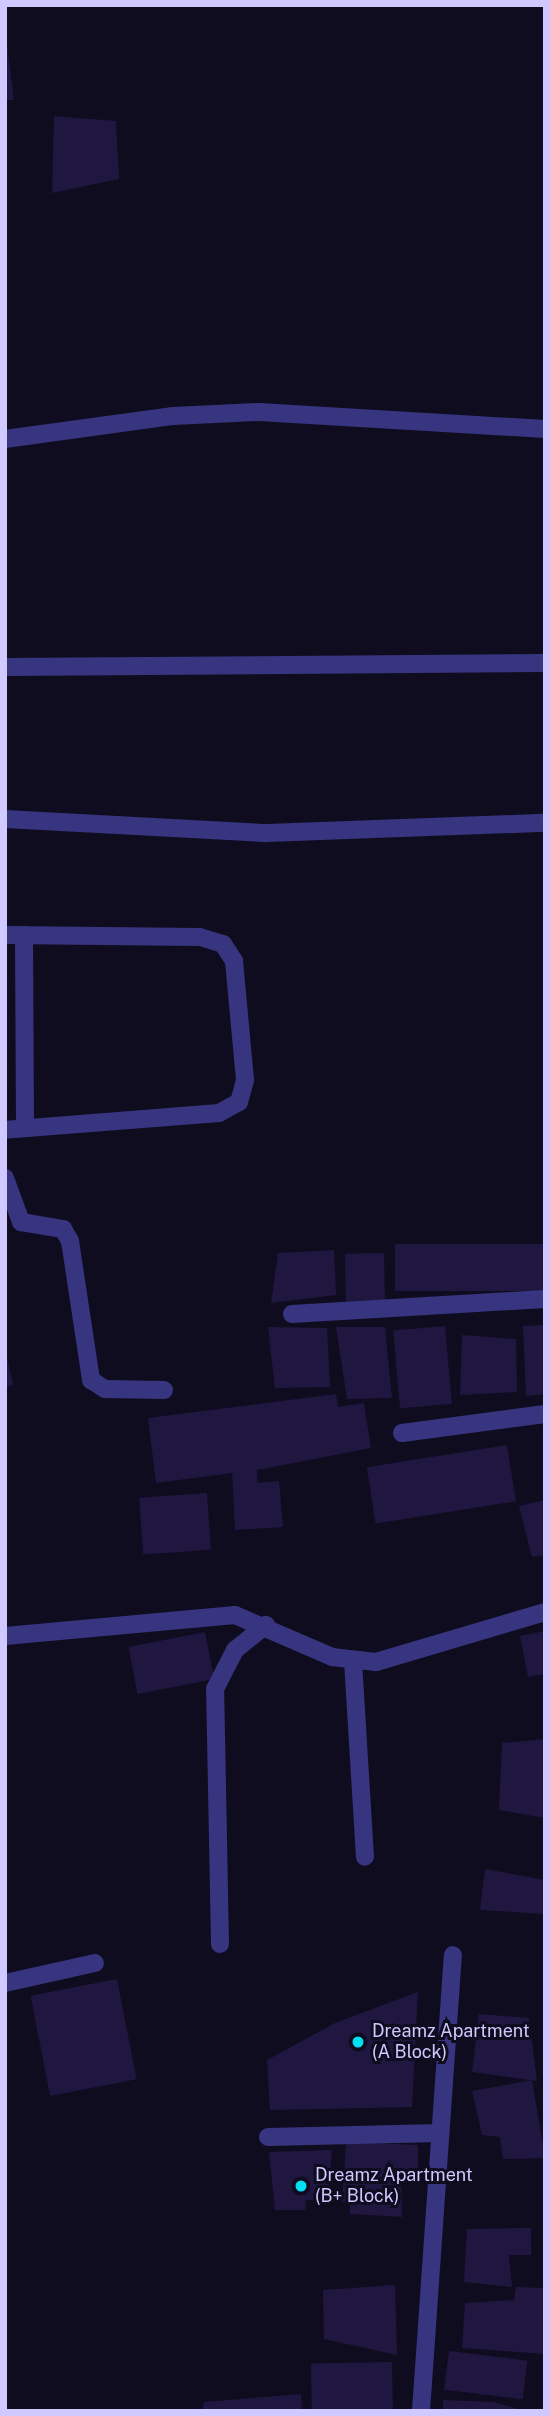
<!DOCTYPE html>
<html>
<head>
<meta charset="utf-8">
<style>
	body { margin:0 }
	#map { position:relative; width:550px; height:2416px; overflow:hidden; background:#0f0c1f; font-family:"Public Sans",sans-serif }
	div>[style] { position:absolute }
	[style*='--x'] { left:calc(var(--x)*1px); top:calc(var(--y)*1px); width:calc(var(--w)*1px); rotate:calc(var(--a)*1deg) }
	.building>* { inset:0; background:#1f1740; transform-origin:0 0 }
	.minor>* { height:18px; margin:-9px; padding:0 9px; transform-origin:9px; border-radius:9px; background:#37357f }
	.dots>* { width:19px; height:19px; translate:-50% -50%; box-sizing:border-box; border:4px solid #0f0c1f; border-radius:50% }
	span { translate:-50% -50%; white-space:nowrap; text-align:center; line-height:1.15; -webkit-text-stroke:6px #0f0c1f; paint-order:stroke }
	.poi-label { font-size:18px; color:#cfc9ff }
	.left { translate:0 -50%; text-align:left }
	.frame { position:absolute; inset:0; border:7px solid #cfc9ff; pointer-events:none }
</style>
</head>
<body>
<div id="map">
	<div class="building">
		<i style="clip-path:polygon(7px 44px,14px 100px,5px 100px)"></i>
		<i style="clip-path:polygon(54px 116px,116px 121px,119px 179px,52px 193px)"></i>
		<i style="left:545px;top:1244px;width:47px;height:150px;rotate:90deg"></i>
		<i style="clip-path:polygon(334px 1250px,336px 1295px,271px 1303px,278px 1253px)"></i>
		<i style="left:384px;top:1253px;width:48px;height:39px;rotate:89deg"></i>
		<i style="clip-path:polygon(545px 1325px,545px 1394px,526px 1396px,523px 1326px)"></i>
		<i style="left:445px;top:1326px;width:78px;height:52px;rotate:85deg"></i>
		<i style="clip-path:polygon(268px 1327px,327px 1328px,330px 1387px,275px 1388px)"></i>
		<i style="clip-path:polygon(336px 1327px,385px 1327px,392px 1398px,347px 1399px)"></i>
		<i style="clip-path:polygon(462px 1335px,516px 1339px,517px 1392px,460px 1395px)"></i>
		<i style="clip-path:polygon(5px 1347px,13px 1385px,5px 1387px)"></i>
		<i style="clip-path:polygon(336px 1394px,338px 1407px,364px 1403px,371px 1448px,257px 1470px,258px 1483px,279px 1481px,283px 1527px,235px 1530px,232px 1473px,156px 1483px,148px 1418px)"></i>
		<i style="left:507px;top:1445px;width:57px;height:142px;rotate:81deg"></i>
		<i style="left:207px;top:1493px;width:57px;height:68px;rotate:86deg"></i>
		<i style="clip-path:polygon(545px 1500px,545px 1555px,532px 1557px,519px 1506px)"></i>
		<i style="clip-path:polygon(545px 1631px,545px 1674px,528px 1677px,520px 1636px)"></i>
		<i style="left:205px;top:1632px;width:48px;height:78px;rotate:79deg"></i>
		<i style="clip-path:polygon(545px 1739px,545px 1818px,499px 1810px,502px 1743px)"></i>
		<i style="clip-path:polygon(485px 1869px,545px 1880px,545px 1914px,480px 1910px)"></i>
		<i style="left:117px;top:1979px;width:102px;height:88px;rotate:79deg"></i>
		<i style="clip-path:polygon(418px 1992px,412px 2107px,270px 2110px,267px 2060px,335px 2023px)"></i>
		<i style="clip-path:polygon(479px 2014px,529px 2018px,537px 2081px,472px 2072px)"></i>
		<i style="clip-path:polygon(532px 2080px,545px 2158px,503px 2159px,500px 2137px,482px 2135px,472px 2091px)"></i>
		<i style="clip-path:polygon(346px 2142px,418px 2145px,418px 2178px,401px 2175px,402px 2217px,350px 2214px,350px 2199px,342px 2203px)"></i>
		<i style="clip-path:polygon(332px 2150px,328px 2199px,306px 2200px,305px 2210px,275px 2210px,269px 2152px)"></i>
		<i style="clip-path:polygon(531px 2228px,531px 2255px,509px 2255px,512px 2287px,464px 2282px,467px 2229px)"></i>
		<i style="clip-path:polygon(395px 2285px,397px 2355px,324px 2339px,323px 2290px)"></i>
		<i style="clip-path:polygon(516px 2287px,545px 2288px,545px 2354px,462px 2348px,465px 2303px,514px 2300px)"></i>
		<i style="left:449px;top:2351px;width:79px;height:39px;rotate:7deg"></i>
		<i style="left:392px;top:2362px;width:49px;height:81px;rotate:89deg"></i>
		<i style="clip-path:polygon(301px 2394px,302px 2411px,202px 2411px,204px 2402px)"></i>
		<i style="clip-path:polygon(443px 2400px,493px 2402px,525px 2411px,443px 2411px)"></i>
	</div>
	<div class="minor">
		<i style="--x:5;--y:439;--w:170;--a:-7.8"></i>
		<i style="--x:173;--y:416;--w:86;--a:-2.7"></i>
		<i style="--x:259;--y:412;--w:287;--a:3.4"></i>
		<i style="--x:5;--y:667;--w:540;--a:-0.42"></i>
		<i style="--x:5;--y:819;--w:262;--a:3.1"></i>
		<i style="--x:267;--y:833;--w:278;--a:-2.1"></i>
		<i style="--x:5;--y:935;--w:195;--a:0.6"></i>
		<i style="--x:200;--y:937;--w:24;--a:17"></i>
		<i style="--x:223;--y:944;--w:20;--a:57"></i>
		<i style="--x:234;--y:961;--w:120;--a:84.7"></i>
		<i style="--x:245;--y:1080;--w:23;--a:105"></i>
		<i style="--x:239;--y:1102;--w:23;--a:151"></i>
		<i style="--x:219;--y:1113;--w:215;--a:175.5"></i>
		<i style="--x:24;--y:935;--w:189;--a:89.7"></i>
		<i style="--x:5;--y:1178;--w:47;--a:70"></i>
		<i style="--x:21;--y:1222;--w:43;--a:9.5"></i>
		<i style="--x:63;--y:1229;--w:14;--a:60"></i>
		<i style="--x:70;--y:1241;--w:141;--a:81.4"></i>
		<i style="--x:91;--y:1380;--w:17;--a:33"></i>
		<i style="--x:105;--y:1389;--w:59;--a:1"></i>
		<i style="--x:292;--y:1314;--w:253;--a:-3.4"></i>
		<i style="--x:402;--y:1433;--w:144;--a:-7.6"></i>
		<i style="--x:5;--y:1636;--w:231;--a:-5.2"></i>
		<i style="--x:235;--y:1615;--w:106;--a:23.4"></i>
		<i style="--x:332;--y:1657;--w:44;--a:6.5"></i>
		<i style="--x:376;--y:1662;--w:176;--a:-16.5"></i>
		<i style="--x:353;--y:1661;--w:196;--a:86.5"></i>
		<i style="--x:220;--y:1944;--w:255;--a:-91.1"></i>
		<i style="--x:215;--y:1689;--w:44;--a:-62.9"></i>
		<i style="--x:235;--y:1650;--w:40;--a:-39"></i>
		<i style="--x:5;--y:1983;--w:92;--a:-12.5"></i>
		<i style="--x:268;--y:2137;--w:172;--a:-1.3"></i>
		<i style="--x:421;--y:2411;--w:457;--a:-86"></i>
	</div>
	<div class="dots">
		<i style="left:358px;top:2042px;background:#00dff4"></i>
		<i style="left:301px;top:2186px;background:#00dff4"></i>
	</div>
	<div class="poi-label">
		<span class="left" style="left:372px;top:2042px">Dreamz Apartment<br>(A Block)</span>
		<span class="left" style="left:315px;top:2186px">Dreamz Apartment<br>(B+ Block)</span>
	</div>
	<div class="frame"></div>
</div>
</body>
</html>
